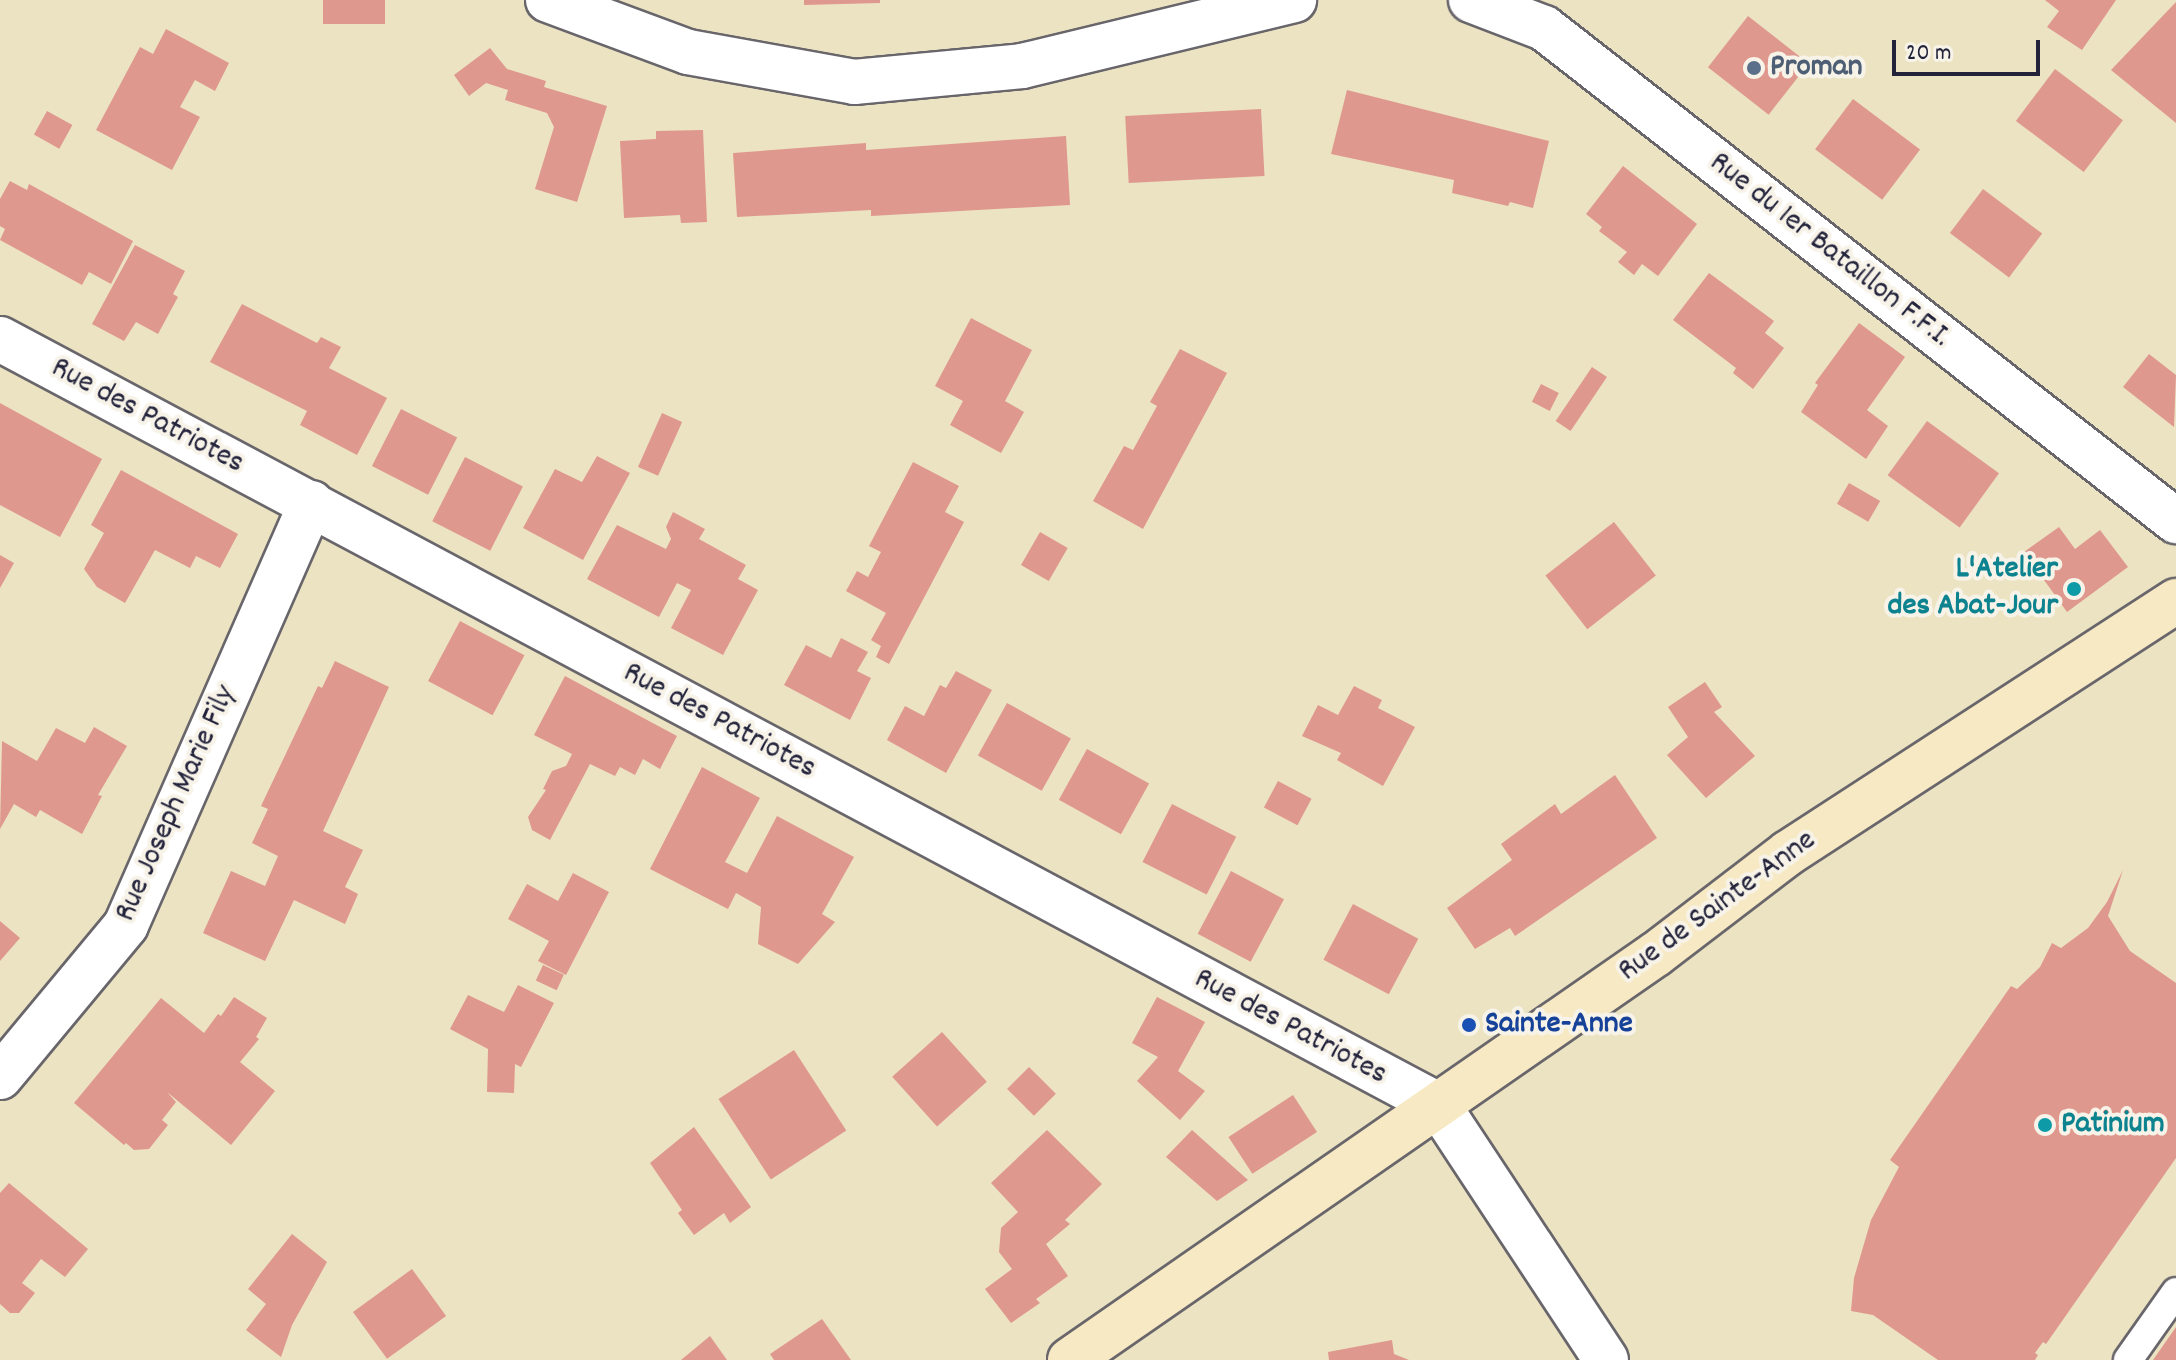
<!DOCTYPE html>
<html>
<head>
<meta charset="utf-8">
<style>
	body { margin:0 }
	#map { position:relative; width:2176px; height:1360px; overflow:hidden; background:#ece3c3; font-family:Dekko,sans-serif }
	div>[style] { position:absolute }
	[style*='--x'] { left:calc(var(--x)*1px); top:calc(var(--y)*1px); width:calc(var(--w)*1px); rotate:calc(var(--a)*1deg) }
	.building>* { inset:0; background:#df988d; transform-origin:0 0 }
	.roads { filter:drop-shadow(2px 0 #69666b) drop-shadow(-2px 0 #69666b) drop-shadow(0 2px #69666b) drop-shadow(0 -2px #69666b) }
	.lane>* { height:28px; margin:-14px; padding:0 14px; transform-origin:14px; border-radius:14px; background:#fff }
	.street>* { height:44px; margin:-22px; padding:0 22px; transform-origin:22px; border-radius:22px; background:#fff }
	.secondary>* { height:44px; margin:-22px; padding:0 22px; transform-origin:22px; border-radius:22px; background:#f7e9c3 }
	.dots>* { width:22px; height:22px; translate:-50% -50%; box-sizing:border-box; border:4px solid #f7f3e8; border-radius:50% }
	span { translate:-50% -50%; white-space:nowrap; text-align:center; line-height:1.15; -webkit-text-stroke:8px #f7f3e8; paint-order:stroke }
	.service-label { font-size:32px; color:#4e5e75; font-weight:700 }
	.left { translate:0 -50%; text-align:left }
	.street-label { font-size:32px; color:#22223b }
	.culture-label { font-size:32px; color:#0d838f; font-weight:700 }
	.right { translate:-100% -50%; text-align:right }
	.transit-label { font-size:32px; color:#164399; font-weight:700 }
	.scale { position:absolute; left:1892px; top:40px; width:148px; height:36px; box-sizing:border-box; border:4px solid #22223b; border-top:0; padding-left:10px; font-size:24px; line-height:28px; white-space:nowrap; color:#22223b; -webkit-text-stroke:6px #f7f3e8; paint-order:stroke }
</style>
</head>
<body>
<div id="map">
	<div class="building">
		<i style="left:323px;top:0;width:62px;height:24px"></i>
		<i style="clip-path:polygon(804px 0,880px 0,880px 3px,804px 5px)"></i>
		<i style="clip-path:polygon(2045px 0,2116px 0,2082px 50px,2047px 27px,2059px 11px)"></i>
		<i style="clip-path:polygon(2176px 2px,2176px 123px,2111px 70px)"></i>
		<i style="left:1748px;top:16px;width:77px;height:65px;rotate:38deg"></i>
		<i style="clip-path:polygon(166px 29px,229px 63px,215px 91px,195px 80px,180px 107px,200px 117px,172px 170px,96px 130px,140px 47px,153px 54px)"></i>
		<i style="clip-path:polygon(490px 48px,507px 69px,546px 81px,544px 87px,607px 106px,577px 202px,535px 189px,554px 127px,547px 113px,505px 100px,508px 90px,486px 83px,469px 96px,454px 75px)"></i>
		<i style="left:2055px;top:69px;width:85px;height:65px;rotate:37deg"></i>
		<i style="clip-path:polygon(1347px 90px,1549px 141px,1533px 208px,1510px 202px,1508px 206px,1452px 193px,1454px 180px,1331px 154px)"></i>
		<i style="left:1853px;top:99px;width:84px;height:63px;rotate:37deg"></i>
		<i style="left:1261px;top:109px;width:67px;height:136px;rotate:87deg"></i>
		<i style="left:47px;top:111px;width:29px;height:27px;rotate:29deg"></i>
		<i style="clip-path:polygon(703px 130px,707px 222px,681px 223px,680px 215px,624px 218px,620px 141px,656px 139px,656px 131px)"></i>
		<i style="clip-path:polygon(1066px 136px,1070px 205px,871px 216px,871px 210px,737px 217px,733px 153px,866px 143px,866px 150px)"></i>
		<i style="clip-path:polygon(1623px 166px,1697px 224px,1658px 276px,1642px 264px,1634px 275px,1618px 262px,1627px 252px,1599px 231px,1602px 227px,1586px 214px)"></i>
		<i style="clip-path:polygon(10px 181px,27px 190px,29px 184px,133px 241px,111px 284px,89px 272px,82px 285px,0 240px,5px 229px,0 226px,0 199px)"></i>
		<i style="left:1983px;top:189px;width:74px;height:55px;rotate:37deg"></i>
		<i style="clip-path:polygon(135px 245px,185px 271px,173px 294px,178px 297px,158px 334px,136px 322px,124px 341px,92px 324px)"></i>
		<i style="clip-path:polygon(1709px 273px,1774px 321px,1765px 333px,1784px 348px,1753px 389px,1733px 373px,1736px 368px,1673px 320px)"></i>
		<i style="clip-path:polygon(242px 304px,317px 343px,321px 337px,341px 347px,329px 368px,387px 398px,357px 455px,300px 425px,307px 411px,210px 362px)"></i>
		<i style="clip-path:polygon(971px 318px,1032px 350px,1005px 401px,1024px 412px,1001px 453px,950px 425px,963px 401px,935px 386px)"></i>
		<i style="clip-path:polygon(1859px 323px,1905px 357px,1867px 410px,1888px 426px,1866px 459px,1801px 412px,1818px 385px,1815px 383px)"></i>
		<i style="clip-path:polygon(1180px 349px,1227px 373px,1143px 529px,1093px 501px,1124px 446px,1133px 450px,1157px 406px,1150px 402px)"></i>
		<i style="clip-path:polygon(2149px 354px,2176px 375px,2174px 427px,2123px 387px)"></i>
		<i style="left:1592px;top:367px;width:18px;height:65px;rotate:34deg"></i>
		<i style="left:1541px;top:384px;width:20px;height:20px;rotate:27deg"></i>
		<i style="clip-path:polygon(0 403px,102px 459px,60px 537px,0 505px)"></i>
		<i style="left:401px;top:409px;width:63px;height:64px;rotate:27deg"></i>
		<i style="left:662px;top:413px;width:22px;height:59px;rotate:24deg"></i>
		<i style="left:1927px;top:421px;width:89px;height:67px;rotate:36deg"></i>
		<i style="clip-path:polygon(597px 456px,630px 473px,583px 560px,523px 528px,555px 469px,582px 482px)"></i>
		<i style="left:465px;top:457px;width:65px;height:72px;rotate:27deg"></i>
		<i style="clip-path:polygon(913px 462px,959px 486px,945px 512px,964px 522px,889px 664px,876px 657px,881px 646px,871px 640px,886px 613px,846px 591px,857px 571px,868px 577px,881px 552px,869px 546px)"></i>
		<i style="clip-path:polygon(121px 470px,238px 534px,220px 568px,196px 556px,190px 568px,155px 550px,125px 603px,97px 587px,84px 569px,104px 533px,91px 525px)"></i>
		<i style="left:1849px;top:483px;width:36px;height:24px;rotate:30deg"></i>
		<i style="clip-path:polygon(673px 512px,705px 529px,699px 539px,746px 565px,738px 579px,758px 590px,723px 655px,671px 628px,691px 590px,677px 583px,659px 617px,587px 579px,617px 525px,666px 549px,671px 539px,666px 527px)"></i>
		<i style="left:1614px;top:522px;width:68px;height:87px;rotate:52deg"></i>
		<i style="clip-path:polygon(2059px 527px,2075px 549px,2100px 530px,2128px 567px,2067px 612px,2024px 552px)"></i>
		<i style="left:1040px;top:532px;width:32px;height:38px;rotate:30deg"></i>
		<i style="clip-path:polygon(0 555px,14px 563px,0 588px)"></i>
		<i style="left:460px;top:621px;width:73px;height:68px;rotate:28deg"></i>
		<i style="clip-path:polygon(841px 638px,868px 652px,857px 671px,871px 678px,850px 720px,784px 685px,806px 645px,831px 658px)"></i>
		<i style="clip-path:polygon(335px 661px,389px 687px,323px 831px,363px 850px,345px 887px,358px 894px,345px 924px,294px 900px,265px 961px,203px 933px,231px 871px,265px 886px,278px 856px,252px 843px,268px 809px,261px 806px,318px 686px,322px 688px)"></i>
		<i style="clip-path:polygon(956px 671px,992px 690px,946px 773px,887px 740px,905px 706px,924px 716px,940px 685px,946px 688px)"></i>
		<i style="clip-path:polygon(565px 676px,677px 736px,660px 769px,643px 759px,635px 775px,620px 767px,615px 776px,590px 764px,550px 840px,532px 830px,528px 817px,546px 790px,543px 789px,552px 771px,566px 766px,572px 754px,534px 735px)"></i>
		<i style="clip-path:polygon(1705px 682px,1722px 707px,1714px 712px,1755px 756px,1706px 798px,1667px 755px,1688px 737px,1668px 707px)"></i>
		<i style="clip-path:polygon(1354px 686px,1382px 700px,1378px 708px,1415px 727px,1383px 786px,1337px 760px,1341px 753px,1302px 736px,1318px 705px,1338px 715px)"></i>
		<i style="left:1007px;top:703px;width:73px;height:60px;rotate:29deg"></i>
		<i style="clip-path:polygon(94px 727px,127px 746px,98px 795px,102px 796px,82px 834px,40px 810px,36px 817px,14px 804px,0 829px,2px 741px,37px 761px,56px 728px,85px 743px)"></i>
		<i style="left:1087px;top:749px;width:71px;height:58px;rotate:29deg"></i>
		<i style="clip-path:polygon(702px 767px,760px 798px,725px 862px,747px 873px,777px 816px,854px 857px,822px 914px,835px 922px,798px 964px,758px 944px,761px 907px,736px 893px,728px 909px,650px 869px)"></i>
		<i style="clip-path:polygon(1615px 775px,1657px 838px,1515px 936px,1510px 928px,1475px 949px,1447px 908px,1512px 860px,1501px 844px,1555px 804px,1561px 814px)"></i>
		<i style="left:1278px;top:781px;width:38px;height:30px;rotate:28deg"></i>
		<i style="left:1172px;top:804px;width:72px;height:65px;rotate:27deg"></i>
		<i style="clip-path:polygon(2123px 870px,2108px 916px,2130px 951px,2176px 983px,2176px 1158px,2046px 1344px,2043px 1342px,2035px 1353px,2038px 1355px,2035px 1360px,1938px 1360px,1873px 1315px,1851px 1311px,1854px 1278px,1871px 1220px,1899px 1167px,1890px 1160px,2011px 986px,2017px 989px,2040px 967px,2052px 943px,2061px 948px,2088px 928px,2107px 902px)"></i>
		<i style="left:1231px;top:871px;width:60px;height:71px;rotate:28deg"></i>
		<i style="clip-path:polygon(573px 873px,609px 892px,566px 975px,538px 961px,549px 941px,508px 919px,527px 884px,558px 901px)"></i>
		<i style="left:1353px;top:904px;width:74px;height:63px;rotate:28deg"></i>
		<i style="clip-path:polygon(0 921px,20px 938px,0 961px)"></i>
		<i style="left:543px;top:965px;width:23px;height:17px;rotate:25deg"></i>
		<i style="clip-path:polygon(518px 985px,554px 1003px,521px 1067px,515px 1064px,514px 1093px,487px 1092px,488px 1049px,450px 1029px,468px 995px,504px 1012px)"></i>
		<i style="clip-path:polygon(234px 997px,267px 1018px,256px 1037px,259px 1039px,240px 1062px,275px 1091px,231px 1145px,167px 1092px,176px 1102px,162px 1120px,168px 1125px,149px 1149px,134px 1150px,126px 1143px,124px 1145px,74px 1103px,161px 998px,204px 1033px,218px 1014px,221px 1016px)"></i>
		<i style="clip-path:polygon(1157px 997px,1205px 1022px,1178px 1071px,1205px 1091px,1180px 1120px,1137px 1081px,1158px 1057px,1132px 1043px)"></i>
		<i style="left:942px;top:1032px;width:67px;height:67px;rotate:48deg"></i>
		<i style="left:794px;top:1050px;width:96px;height:90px;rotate:57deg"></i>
		<i style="left:1029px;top:1067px;width:38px;height:31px;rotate:45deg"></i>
		<i style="left:1293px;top:1095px;width:44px;height:77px;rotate:57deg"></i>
		<i style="clip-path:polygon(694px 1127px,751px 1207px,730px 1223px,724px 1213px,694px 1235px,678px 1213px,682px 1210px,650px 1163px)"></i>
		<i style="clip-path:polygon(1047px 1130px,1102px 1184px,1065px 1220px,1070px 1224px,1046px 1244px,1068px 1276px,1036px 1299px,1040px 1303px,1011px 1323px,985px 1289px,1012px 1269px,999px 1252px,1001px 1228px,1018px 1212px,991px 1183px)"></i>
		<i style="clip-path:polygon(1192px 1130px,1248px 1180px,1217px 1201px,1166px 1157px)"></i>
		<i style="clip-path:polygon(9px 1183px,88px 1249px,65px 1277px,41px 1259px,22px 1283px,35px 1293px,19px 1313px,10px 1313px,0 1304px,0 1193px)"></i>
		<i style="clip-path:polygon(292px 1234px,327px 1262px,292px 1325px,281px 1357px,246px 1330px,266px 1304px,248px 1289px)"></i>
		<i style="left:412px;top:1269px;width:58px;height:73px;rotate:54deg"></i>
		<i style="clip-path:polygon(822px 1319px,851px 1360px,774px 1360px,770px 1354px)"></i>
		<i style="clip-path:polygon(2176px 1327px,2176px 1360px,2153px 1360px)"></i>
		<i style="clip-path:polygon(710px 1336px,727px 1360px,681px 1360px)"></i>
		<i style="clip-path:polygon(1392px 1340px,1394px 1354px,1409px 1360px,1329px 1360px,1328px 1352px)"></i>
	</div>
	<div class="roads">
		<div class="lane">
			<i style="--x:2128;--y:1360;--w:83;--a:-54.8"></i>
		</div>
		<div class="street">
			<i style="--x:548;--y:0;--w:149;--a:20.4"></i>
			<i style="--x:688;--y:52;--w:169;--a:10.2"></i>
			<i style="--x:854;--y:82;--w:169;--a:-5.4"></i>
			<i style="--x:1022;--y:66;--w:280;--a:-13.6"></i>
			<i style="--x:1471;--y:0;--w:78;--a:21"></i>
			<i style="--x:1544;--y:28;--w:802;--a:37.96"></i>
			<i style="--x:0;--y:339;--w:1629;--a:28.04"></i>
			<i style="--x:1438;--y:1105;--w:305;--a:56.6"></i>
			<i style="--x:0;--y:1077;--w:197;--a:-50.3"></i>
			<i style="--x:126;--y:925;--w:461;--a:-66.3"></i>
		</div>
		<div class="secondary">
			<i style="--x:1070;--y:1360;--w:713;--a:-34.72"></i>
			<i style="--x:1656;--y:954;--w:166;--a:-37.4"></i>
			<i style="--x:1788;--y:853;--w:463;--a:-33"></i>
		</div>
	</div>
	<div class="dots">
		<i style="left:1754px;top:68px;background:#5c6f8a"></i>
		<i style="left:2074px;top:589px;background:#0f9aa8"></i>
		<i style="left:1469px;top:1025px;background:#1a4fb4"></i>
		<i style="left:2045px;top:1125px;background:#0f9aa8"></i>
	</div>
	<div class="service-label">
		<span class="left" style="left:1770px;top:68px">Proman</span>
	</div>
	<div class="street-label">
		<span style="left:1829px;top:251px;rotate:38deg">Rue du 1er Bataillon F.F.I.</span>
		<span style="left:147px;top:417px;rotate:28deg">Rue des Patriotes</span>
		<span style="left:719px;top:722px;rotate:28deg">Rue des Patriotes</span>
		<span style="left:177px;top:804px;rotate:-66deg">Rue Joseph Marie Fily</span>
		<span style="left:1718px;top:907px;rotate:-36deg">Rue de Sainte-Anne</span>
		<span style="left:1290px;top:1028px;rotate:28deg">Rue des Patriotes</span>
	</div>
	<div class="culture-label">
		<span class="right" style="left:2058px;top:589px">L'Atelier<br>des Abat-Jour</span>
		<span class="left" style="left:2061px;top:1125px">Patinium</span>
	</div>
	<div class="transit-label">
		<span class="left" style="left:1485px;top:1025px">Sainte-Anne</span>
	</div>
	<div class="scale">20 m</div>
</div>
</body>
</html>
